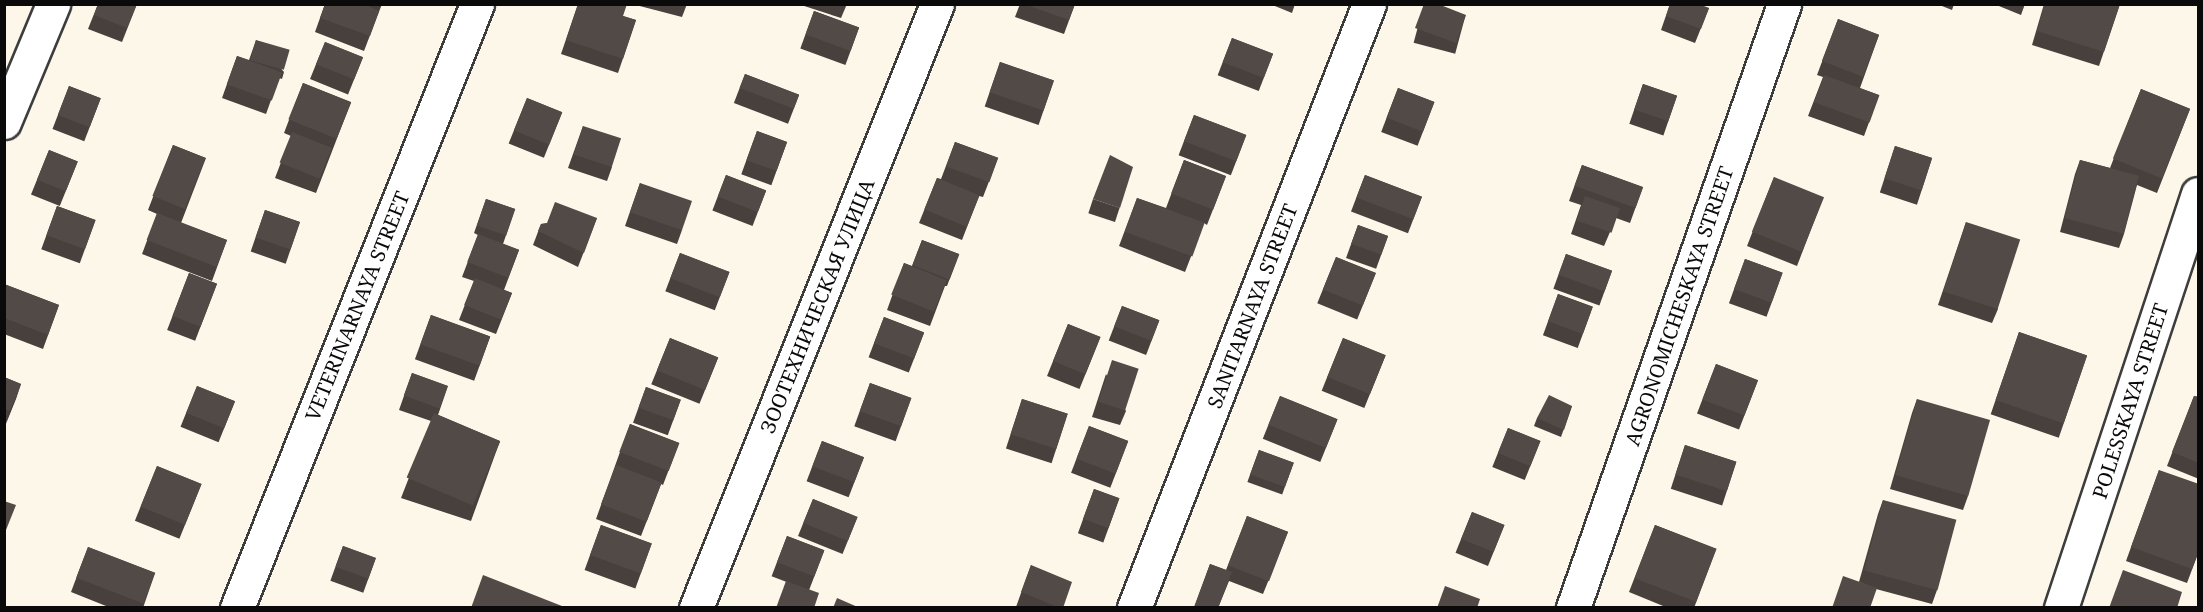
<!DOCTYPE html>
<html>
<head>
<meta charset="utf-8">
<style>
	body { margin:0 }
	#map { position:relative; width:2203px; height:612px; overflow:hidden; background:#fdf7e9; font-family:"Noto Serif",serif }
	div>[style] { position:absolute }
	[style*='--x'] { left:calc(var(--x)*1px); top:calc(var(--y)*1px); width:calc(var(--w)*1px); rotate:calc(var(--a)*1deg) }
	.roads { filter:drop-shadow(2px 0 #3d3d3d) drop-shadow(-2px 0 #3d3d3d) drop-shadow(0 2px #3d3d3d) drop-shadow(0 -2px #3d3d3d) }
	.minor>* { height:33px; margin:-16.5px; padding:0 16.5px; transform-origin:16.5px; border-radius:16.5px; background:#fff }
	.wall>* { inset:0; background:#47403d; transform-origin:0 0 }
	.shaded-wall>* { inset:0; background:#393432 }
	.building>* { inset:0; background:#524a47; transform-origin:0 0 }
	span { translate:-50% -50%; white-space:nowrap; text-align:center; line-height:1.15; -webkit-text-stroke:6px #fff; paint-order:stroke }
	.street-label { font-size:20px; color:#0a0a0a }
	.frame { position:absolute; inset:0; border:6px solid #0a0a0a; pointer-events:none }
</style>
</head>
<body>
<div id="map">
	<div class="roads">
		<div class="minor">
			<i style="--x:4;--y:122;--w:128;--a:-67.4"></i>
			<i style="--x:237;--y:608;--w:650;--a:-68.33"></i>
			<i style="--x:696;--y:608;--w:650;--a:-68.25"></i>
			<i style="--x:1134;--y:608;--w:648;--a:-68.74"></i>
			<i style="--x:1573;--y:608;--w:640;--a:-70.74"></i>
			<i style="--x:2061;--y:608;--w:436;--a:-71.7"></i>
		</div>
	</div>
	<div class="wall">
		<i style="clip-path:polygon(98px 4px,137px 4px,122px 42px,88px 29px)"></i>
		<i style="clip-path:polygon(325px 4px,382px 4px,364px 51px,315px 32px)"></i>
		<i style="clip-path:polygon(578px 4px,623px 16px,636px 20px,618px 73px,561px 54px)"></i>
		<i style="clip-path:polygon(632px 4px,687px 4px,682px 17px)"></i>
		<i style="clip-path:polygon(798px 4px,847px 4px,841px 18px)"></i>
		<i style="clip-path:polygon(1020px 4px,1075px 4px,1064px 34px,1015px 17px)"></i>
		<i style="clip-path:polygon(1270px 4px,1295px 4px,1292px 13px)"></i>
		<i style="left:1424px;top:4px;width:43px;height:40px;rotate:15deg"></i>
		<i style="clip-path:polygon(1670px 4px,1709px 8px,1695px 43px,1661px 30px)"></i>
		<i style="clip-path:polygon(1937px 4px,1954px 4px,1952px 10px)"></i>
		<i style="clip-path:polygon(1994px 4px,2025px 4px,2021px 15px)"></i>
		<i style="clip-path:polygon(2044px 4px,2120px 4px,2099px 66px,2032px 45px)"></i>
		<i style="left:814px;top:11px;width:48px;height:40px;rotate:20deg"></i>
		<i style="clip-path:polygon(1838px 19px,1879px 35px,1860px 88px,1879px 95px,1864px 136px,1808px 116px,1823px 77px,1817px 75px)"></i>
		<i style="left:1232px;top:38px;width:44px;height:40px;rotate:21deg"></i>
		<i style="clip-path:polygon(256px 40px,284px 72px,282px 79px,279px 78px,266px 114px,222px 98px,237px 56px,249px 60px)"></i>
		<i style="left:325px;top:42px;width:41px;height:40px;rotate:22deg"></i>
		<i style="left:1000px;top:62px;width:57px;height:47px;rotate:19deg"></i>
		<i style="left:745px;top:74px;width:58px;height:31px;rotate:21deg"></i>
		<i style="clip-path:polygon(303px 83px,351px 102px,316px 193px,275px 178px,291px 136px,284px 133px)"></i>
		<i style="left:1643px;top:84px;width:36px;height:42px;rotate:19deg"></i>
		<i style="left:69px;top:86px;width:34px;height:46px;rotate:21deg"></i>
		<i style="left:1398px;top:88px;width:39px;height:47px;rotate:21deg"></i>
		<i style="clip-path:polygon(2141px 89px,2190px 109px,2157px 193px,2137px 185px,2124px 234px,2119px 248px,2060px 232px,2075px 174px,2080px 160px,2110px 168px)"></i>
		<i style="left:527px;top:98px;width:38px;height:49px;rotate:22deg"></i>
		<i style="left:1194px;top:115px;width:56px;height:43px;rotate:21deg"></i>
		<i style="clip-path:polygon(583px 126px,612px 167px,607px 181px,568px 168px)"></i>
		<i style="left:757px;top:131px;width:32px;height:46px;rotate:20deg"></i>
		<i style="clip-path:polygon(955px 142px,998px 158px,983px 197px,979px 196px,962px 240px,919px 223px,937px 178px,941px 179px)"></i>
		<i style="clip-path:polygon(173px 145px,206px 158px,181px 223px,227px 240px,212px 281px,142px 254px,157px 214px,148px 210px)"></i>
		<i style="left:1895px;top:146px;width:39px;height:49px;rotate:18deg"></i>
		<i style="left:49px;top:150px;width:31px;height:48px;rotate:22deg"></i>
		<i style="clip-path:polygon(1184px 160px,1226px 176px,1207px 225px,1204px 223px,1185px 272px,1119px 246px,1137px 198px,1166px 208px)"></i>
		<i style="clip-path:polygon(1582px 165px,1643px 187px,1630px 223px,1616px 218px,1604px 246px,1571px 234px,1581px 205px,1569px 201px)"></i>
		<i style="left:726px;top:175px;width:43px;height:38px;rotate:21deg"></i>
		<i style="left:1365px;top:175px;width:61px;height:39px;rotate:21deg"></i>
		<i style="clip-path:polygon(1774px 177px,1818px 211px,1797px 266px,1747px 246px)"></i>
		<i style="clip-path:polygon(640px 183px,682px 230px,677px 244px,625px 226px)"></i>
		<i style="clip-path:polygon(486px 199px,515px 209px,503px 244px,519px 250px,504px 290px,512px 293px,496px 334px,459px 320px,474px 281px,462px 277px,478px 235px,474px 233px)"></i>
		<i style="left:1093px;top:199px;width:28px;height:15px;rotate:18deg"></i>
		<i style="left:57px;top:206px;width:41px;height:46px;rotate:20deg"></i>
		<i style="left:265px;top:210px;width:37px;height:44px;rotate:19deg"></i>
		<i style="clip-path:polygon(597px 218px,578px 267px,533px 245px,541px 224px)"></i>
		<i style="clip-path:polygon(1966px 222px,1998px 309px,1992px 323px,1938px 305px)"></i>
		<i style="left:1358px;top:225px;width:32px;height:35px;rotate:20deg"></i>
		<i style="clip-path:polygon(922px 240px,959px 254px,947px 286px,945px 286px,930px 326px,887px 310px,904px 263px,912px 266px)"></i>
		<i style="left:680px;top:253px;width:53px;height:41px;rotate:21deg"></i>
		<i style="left:1566px;top:254px;width:49px;height:37px;rotate:20deg"></i>
		<i style="left:1336px;top:257px;width:43px;height:50px;rotate:22deg"></i>
		<i style="left:1745px;top:259px;width:40px;height:47px;rotate:20deg"></i>
		<i style="left:189px;top:273px;width:30px;height:61px;rotate:21deg"></i>
		<i style="clip-path:polygon(4px 284px,59px 305px,43px 349px,4px 334px)"></i>
		<i style="left:1558px;top:294px;width:37px;height:44px;rotate:20deg"></i>
		<i style="left:1122px;top:306px;width:40px;height:37px;rotate:21deg"></i>
		<i style="left:431px;top:315px;width:63px;height:47px;rotate:20deg"></i>
		<i style="left:884px;top:317px;width:43px;height:43px;rotate:21deg"></i>
		<i style="left:1068px;top:324px;width:35px;height:56px;rotate:22deg"></i>
		<i style="left:2019px;top:332px;width:72px;height:87px;rotate:19deg"></i>
		<i style="left:670px;top:338px;width:52px;height:50px;rotate:22deg"></i>
		<i style="left:1343px;top:338px;width:46px;height:57px;rotate:22deg"></i>
		<i style="left:1716px;top:364px;width:45px;height:53px;rotate:21deg"></i>
		<i style="clip-path:polygon(412px 373px,448px 386px,438px 415px,500px 441px,471px 521px,401px 498px,431px 421px,399px 410px)"></i>
		<i style="clip-path:polygon(1106px 374px,1126px 411px,1120px 425px,1092px 417px)"></i>
		<i style="clip-path:polygon(4px 377px,21px 384px,5px 426px)"></i>
		<i style="left:870px;top:383px;width:44px;height:46px;rotate:20deg"></i>
		<i style="left:197px;top:386px;width:41px;height:44px;rotate:22deg"></i>
		<i style="left:646px;top:387px;width:37px;height:38px;rotate:20deg"></i>
		<i style="left:1280px;top:396px;width:62px;height:46px;rotate:22deg"></i>
		<i style="clip-path:polygon(2194px 396px,2199px 397px,2199px 479px,2167px 466px)"></i>
		<i style="left:1022px;top:399px;width:48px;height:52px;rotate:18deg"></i>
		<i style="clip-path:polygon(1917px 399px,1968px 496px,1963px 510px,1890px 489px,1912px 413px)"></i>
		<i style="clip-path:polygon(1572px 406px,1561px 437px,1534px 426px,1537px 418px)"></i>
		<i style="clip-path:polygon(630px 424px,679px 443px,663px 485px,661px 484px,641px 536px,596px 519px)"></i>
		<i style="left:1089px;top:426px;width:42px;height:50px;rotate:21deg"></i>
		<i style="left:1508px;top:428px;width:35px;height:42px;rotate:22deg"></i>
		<i style="left:822px;top:441px;width:45px;height:43px;rotate:21deg"></i>
		<i style="left:1685px;top:445px;width:54px;height:46px;rotate:18deg"></i>
		<i style="left:1259px;top:450px;width:37px;height:34px;rotate:20deg"></i>
		<i style="left:157px;top:466px;width:48px;height:59px;rotate:22deg"></i>
		<i style="clip-path:polygon(2159px 470px,2199px 551px,2187px 583px,2126px 561px)"></i>
		<i style="left:1094px;top:489px;width:27px;height:47px;rotate:20deg"></i>
		<i style="left:813px;top:499px;width:48px;height:40px;rotate:22deg"></i>
		<i style="clip-path:polygon(1883px 500px,1937px 590px,1932px 604px,1876px 589px,1859px 582px,1878px 514px)"></i>
		<i style="left:1472px;top:512px;width:35px;height:44px;rotate:22deg"></i>
		<i style="clip-path:polygon(1247px 516px,1288px 532px,1263px 594px,1229px 581px,1218px 608px,1194px 608px,1210px 564px,1226px 570px)"></i>
		<i style="left:601px;top:525px;width:54px;height:48px;rotate:20deg"></i>
		<i style="clip-path:polygon(1655px 525px,1716px 549px,1694px 608px,1668px 608px,1629px 592px)"></i>
		<i style="left:787px;top:536px;width:40px;height:43px;rotate:21deg"></i>
		<i style="left:343px;top:546px;width:35px;height:37px;rotate:20deg"></i>
		<i style="clip-path:polygon(88px 547px,155px 573px,143px 608px,111px 608px,71px 592px)"></i>
		<i style="clip-path:polygon(1031px 565px,1063px 608px,1018px 608px,1016px 607px)"></i>
	</div>
	<div class="shaded-wall">
		<i style="clip-path:polygon(21px 384px,16px 399px,5px 426px,10px 411px)"></i>
	</div>
	<div class="building">
		<i style="clip-path:polygon(98px 4px,137px 4px,127px 28px,94px 15px)"></i>
		<i style="clip-path:polygon(325px 4px,364px 4px,379px 11px,370px 36px,320px 18px)"></i>
		<i style="clip-path:polygon(578px 4px,627px 4px,623px 16px,636px 20px,623px 59px,566px 40px)"></i>
		<i style="clip-path:polygon(1024px 4px,1075px 4px,1069px 20px)"></i>
		<i style="clip-path:polygon(1424px 4px,1438px 4px,1466px 15px,1456px 43px,1415px 28px)"></i>
		<i style="clip-path:polygon(1670px 4px,1699px 4px,1709px 8px,1701px 29px,1666px 16px)"></i>
		<i style="clip-path:polygon(2045px 4px,2120px 4px,2104px 52px,2037px 31px)"></i>
		<i style="left:814px;top:11px;width:48px;height:25px;rotate:20deg"></i>
		<i style="left:1838px;top:19px;width:44px;height:45px;rotate:21deg"></i>
		<i style="left:1232px;top:38px;width:44px;height:26px;rotate:21deg"></i>
		<i style="left:256px;top:40px;width:35px;height:21px;rotate:16deg"></i>
		<i style="left:325px;top:42px;width:41px;height:24px;rotate:22deg"></i>
		<i style="left:237px;top:56px;width:48px;height:30px;rotate:20deg"></i>
		<i style="left:1000px;top:62px;width:57px;height:32px;rotate:19deg"></i>
		<i style="left:745px;top:74px;width:58px;height:15px;rotate:21deg"></i>
		<i style="left:1824px;top:75px;width:59px;height:29px;rotate:20deg"></i>
		<i style="left:303px;top:83px;width:52px;height:39px;rotate:22deg"></i>
		<i style="left:1643px;top:84px;width:36px;height:27px;rotate:19deg"></i>
		<i style="left:69px;top:86px;width:34px;height:31px;rotate:21deg"></i>
		<i style="left:1398px;top:88px;width:39px;height:32px;rotate:21deg"></i>
		<i style="left:2141px;top:89px;width:53px;height:75px;rotate:22deg"></i>
		<i style="left:527px;top:98px;width:38px;height:35px;rotate:22deg"></i>
		<i style="left:1194px;top:115px;width:56px;height:28px;rotate:21deg"></i>
		<i style="left:583px;top:126px;width:40px;height:30px;rotate:18deg"></i>
		<i style="left:757px;top:131px;width:32px;height:31px;rotate:20deg"></i>
		<i style="left:292px;top:132px;width:43px;height:33px;rotate:22deg"></i>
		<i style="left:955px;top:142px;width:46px;height:26px;rotate:20deg"></i>
		<i style="left:173px;top:145px;width:35px;height:55px;rotate:22deg"></i>
		<i style="left:1895px;top:146px;width:39px;height:34px;rotate:18deg"></i>
		<i style="left:49px;top:150px;width:31px;height:32px;rotate:22deg"></i>
		<i style="clip-path:polygon(1110px 155px,1133px 167px,1120px 208px,1093px 199px)"></i>
		<i style="left:1184px;top:160px;width:45px;height:36px;rotate:21deg"></i>
		<i style="left:2080px;top:160px;width:61px;height:60px;rotate:15deg"></i>
		<i style="left:1582px;top:165px;width:65px;height:22px;rotate:20deg"></i>
		<i style="left:726px;top:175px;width:43px;height:23px;rotate:21deg"></i>
		<i style="left:1365px;top:175px;width:61px;height:24px;rotate:21deg"></i>
		<i style="left:1774px;top:177px;width:54px;height:59px;rotate:22deg"></i>
		<i style="left:937px;top:178px;width:46px;height:34px;rotate:22deg"></i>
		<i style="left:640px;top:183px;width:55px;height:31px;rotate:19deg"></i>
		<i style="left:1585px;top:196px;width:37px;height:26px;rotate:19deg"></i>
		<i style="left:1137px;top:198px;width:72px;height:36px;rotate:20deg"></i>
		<i style="left:486px;top:199px;width:31px;height:28px;rotate:19deg"></i>
		<i style="clip-path:polygon(555px 202px,597px 218px,584px 253px,538px 231px,541px 224px,547px 223px)"></i>
		<i style="left:57px;top:206px;width:41px;height:31px;rotate:20deg"></i>
		<i style="left:265px;top:210px;width:37px;height:29px;rotate:19deg"></i>
		<i style="left:157px;top:213px;width:75px;height:29px;rotate:21deg"></i>
		<i style="left:1966px;top:222px;width:57px;height:73px;rotate:18deg"></i>
		<i style="left:1358px;top:225px;width:32px;height:20px;rotate:20deg"></i>
		<i style="left:478px;top:234px;width:44px;height:30px;rotate:21deg"></i>
		<i style="left:922px;top:240px;width:40px;height:27px;rotate:21deg"></i>
		<i style="left:680px;top:253px;width:53px;height:27px;rotate:21deg"></i>
		<i style="left:1566px;top:254px;width:49px;height:22px;rotate:20deg"></i>
		<i style="left:1336px;top:257px;width:43px;height:35px;rotate:22deg"></i>
		<i style="left:1745px;top:259px;width:40px;height:32px;rotate:20deg"></i>
		<i style="left:904px;top:263px;width:46px;height:34px;rotate:22deg"></i>
		<i style="left:189px;top:273px;width:30px;height:46px;rotate:21deg"></i>
		<i style="left:475px;top:278px;width:40px;height:29px;rotate:22deg"></i>
		<i style="clip-path:polygon(4px 284px,59px 305px,48px 335px,4px 318px)"></i>
		<i style="left:1558px;top:294px;width:37px;height:29px;rotate:20deg"></i>
		<i style="left:1122px;top:306px;width:40px;height:22px;rotate:21deg"></i>
		<i style="left:431px;top:315px;width:63px;height:31px;rotate:20deg"></i>
		<i style="left:884px;top:317px;width:43px;height:28px;rotate:21deg"></i>
		<i style="left:1068px;top:324px;width:35px;height:40px;rotate:22deg"></i>
		<i style="left:2019px;top:332px;width:72px;height:72px;rotate:19deg"></i>
		<i style="left:670px;top:338px;width:52px;height:35px;rotate:22deg"></i>
		<i style="left:1343px;top:338px;width:46px;height:42px;rotate:22deg"></i>
		<i style="left:1112px;top:360px;width:28px;height:44px;rotate:18deg"></i>
		<i style="left:1716px;top:364px;width:45px;height:38px;rotate:21deg"></i>
		<i style="left:412px;top:373px;width:38px;height:24px;rotate:20deg"></i>
		<i style="clip-path:polygon(4px 377px,21px 384px,10px 411px,4px 409px)"></i>
		<i style="left:870px;top:383px;width:44px;height:30px;rotate:20deg"></i>
		<i style="left:197px;top:386px;width:41px;height:29px;rotate:22deg"></i>
		<i style="left:646px;top:387px;width:37px;height:22px;rotate:20deg"></i>
		<i style="clip-path:polygon(1549px 395px,1572px 406px,1564px 430px,1537px 418px)"></i>
		<i style="left:1280px;top:396px;width:62px;height:31px;rotate:22deg"></i>
		<i style="clip-path:polygon(2194px 396px,2199px 397px,2199px 463px,2172px 452px)"></i>
		<i style="left:1022px;top:399px;width:48px;height:37px;rotate:18deg"></i>
		<i style="left:1917px;top:399px;width:76px;height:79px;rotate:16deg"></i>
		<i style="left:434px;top:413px;width:72px;height:70px;rotate:23deg"></i>
		<i style="left:630px;top:424px;width:53px;height:30px;rotate:21deg"></i>
		<i style="left:1089px;top:426px;width:42px;height:35px;rotate:21deg"></i>
		<i style="left:1508px;top:428px;width:35px;height:27px;rotate:22deg"></i>
		<i style="left:822px;top:441px;width:45px;height:27px;rotate:21deg"></i>
		<i style="left:1685px;top:445px;width:54px;height:31px;rotate:18deg"></i>
		<i style="left:1259px;top:450px;width:37px;height:26px;rotate:20deg"></i>
		<i style="left:616px;top:465px;width:49px;height:42px;rotate:21deg"></i>
		<i style="left:157px;top:466px;width:48px;height:44px;rotate:22deg"></i>
		<i style="clip-path:polygon(2159px 470px,2199px 484px,2199px 551px,2192px 569px,2131px 547px)"></i>
		<i style="left:1094px;top:489px;width:27px;height:32px;rotate:20deg"></i>
		<i style="left:813px;top:499px;width:48px;height:26px;rotate:22deg"></i>
		<i style="left:1883px;top:500px;width:76px;height:73px;rotate:15deg"></i>
		<i style="clip-path:polygon(4px 501px,16px 505px,4px 535px)"></i>
		<i style="left:1472px;top:512px;width:35px;height:29px;rotate:22deg"></i>
		<i style="left:1247px;top:516px;width:44px;height:53px;rotate:21deg"></i>
		<i style="left:601px;top:525px;width:54px;height:32px;rotate:20deg"></i>
		<i style="left:1655px;top:525px;width:66px;height:57px;rotate:21deg"></i>
		<i style="left:787px;top:536px;width:40px;height:28px;rotate:21deg"></i>
		<i style="left:343px;top:546px;width:35px;height:22px;rotate:20deg"></i>
		<i style="left:88px;top:547px;width:72px;height:33px;rotate:21deg"></i>
		<i style="clip-path:polygon(1210px 564px,1232px 572px,1218px 608px,1196px 608px,1194px 607px)"></i>
		<i style="clip-path:polygon(1031px 565px,1072px 582px,1063px 608px,1060px 608px,1021px 592px)"></i>
		<i style="clip-path:polygon(2123px 570px,2182px 592px,2177px 608px,2109px 608px)"></i>
		<i style="clip-path:polygon(483px 575px,567px 608px,471px 608px)"></i>
		<i style="clip-path:polygon(1843px 576px,1877px 588px,1870px 608px,1832px 608px)"></i>
		<i style="clip-path:polygon(786px 581px,819px 593px,814px 608px,776px 608px)"></i>
		<i style="clip-path:polygon(1445px 586px,1480px 599px,1477px 608px,1437px 608px)"></i>
		<i style="clip-path:polygon(837px 598px,860px 608px,833px 608px)"></i>
	</div>
	<div class="street-label">
		<span style="left:357px;top:306px;rotate:-68deg">VETERINARNAYA STREET</span>
		<span style="left:817px;top:306px;rotate:-68deg">ЗООТЕХНИЧЕСКАЯ УЛИЦА</span>
		<span style="left:1252px;top:306px;rotate:-69deg">SANITARNAYA STREET</span>
		<span style="left:1679px;top:306px;rotate:-71deg">AGRONOMICHESKAYA STREET</span>
		<span style="left:2130px;top:401px;rotate:-72deg">POLESSKAYA STREET</span>
	</div>
	<div class="frame"></div>
</div>
</body>
</html>
